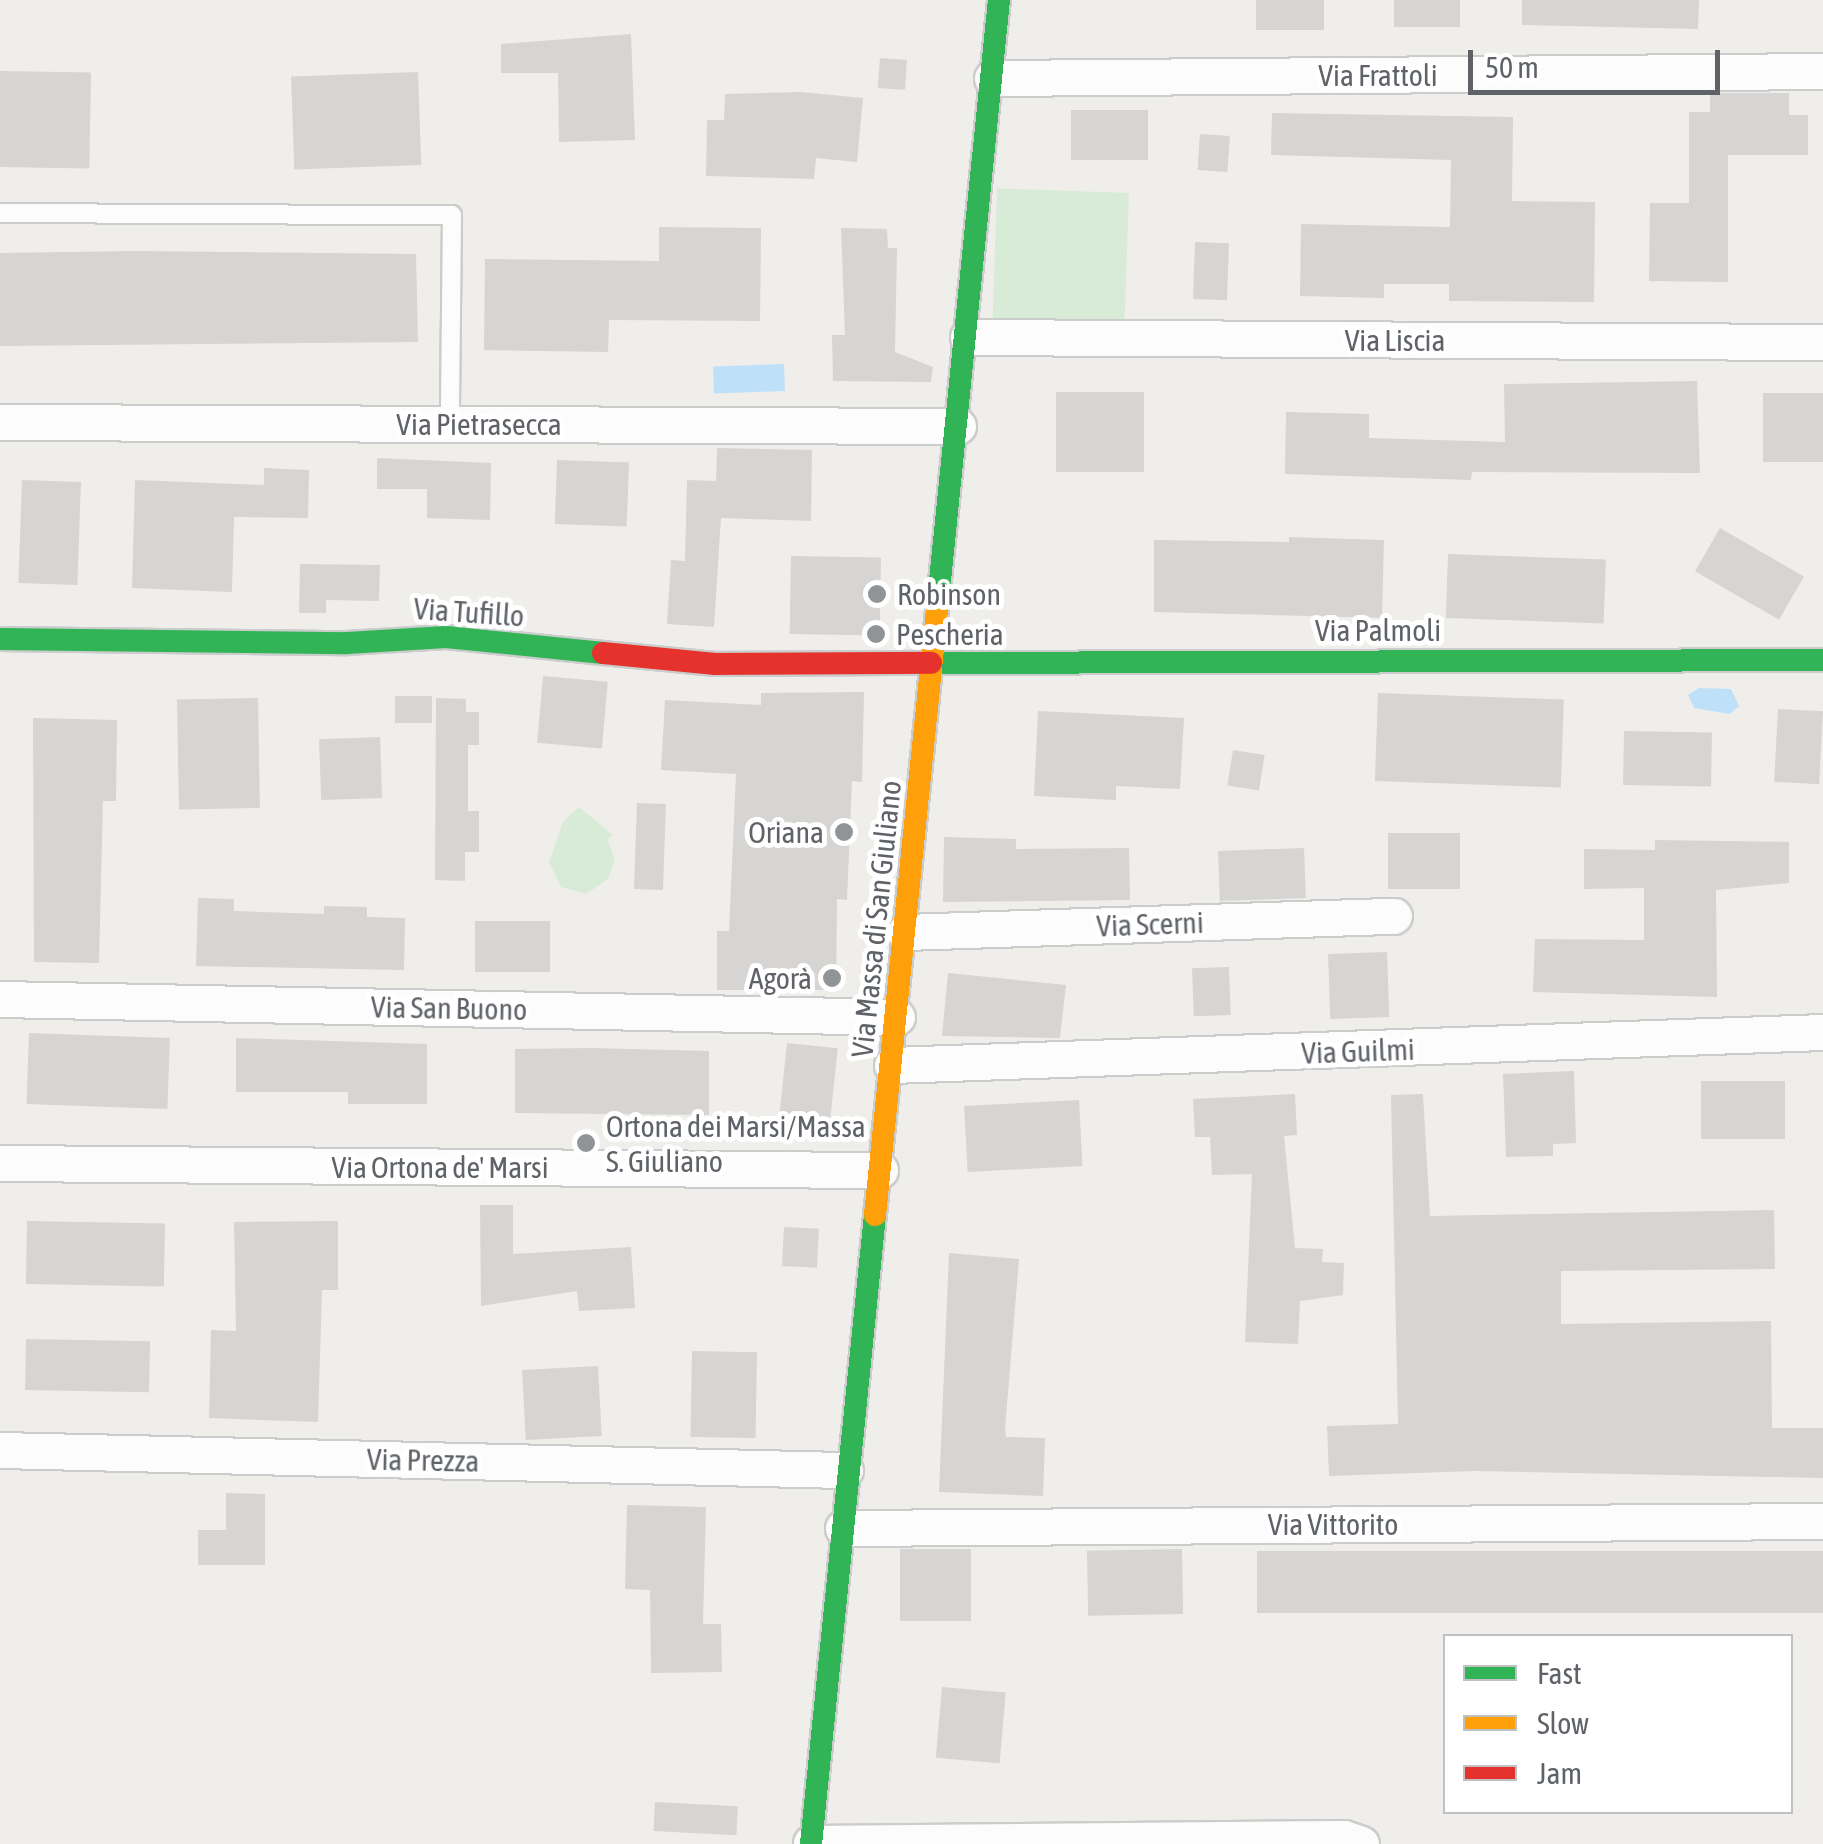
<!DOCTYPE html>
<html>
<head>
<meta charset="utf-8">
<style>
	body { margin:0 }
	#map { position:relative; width:1823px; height:1844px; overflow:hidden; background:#efeeea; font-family:"Asap Condensed",sans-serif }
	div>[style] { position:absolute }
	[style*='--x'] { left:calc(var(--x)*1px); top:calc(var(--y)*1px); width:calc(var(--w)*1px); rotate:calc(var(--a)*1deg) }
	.green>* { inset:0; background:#d8ebd6; transform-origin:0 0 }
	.water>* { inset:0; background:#bfe0f9; transform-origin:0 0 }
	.building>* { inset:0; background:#d6d5d3; transform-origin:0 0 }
	.roads { filter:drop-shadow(2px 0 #cbcccc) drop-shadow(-2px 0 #cbcccc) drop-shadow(0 2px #cbcccc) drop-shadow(0 -2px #cbcccc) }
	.lane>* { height:18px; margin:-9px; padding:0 9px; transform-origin:9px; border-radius:9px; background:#fdfcfc }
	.street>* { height:35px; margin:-17.5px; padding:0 17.5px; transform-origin:17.5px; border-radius:17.5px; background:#fdfcfc }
	.fast>* { height:22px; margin:-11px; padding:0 11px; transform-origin:11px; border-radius:11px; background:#30b455 }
	.slow>* { height:22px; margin:-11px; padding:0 11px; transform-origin:11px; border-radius:11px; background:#ff9f0a }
	.jam>* { height:22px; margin:-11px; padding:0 11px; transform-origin:11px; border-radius:11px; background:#e5322d }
	.dots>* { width:28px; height:28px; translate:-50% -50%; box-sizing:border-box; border:5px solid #fff; border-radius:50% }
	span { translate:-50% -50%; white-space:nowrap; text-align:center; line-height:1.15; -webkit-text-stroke:10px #fff; paint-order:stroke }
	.street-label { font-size:30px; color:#5f6368 }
	.poi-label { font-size:30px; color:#5f6368 }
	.left { translate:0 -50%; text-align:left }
	.right { translate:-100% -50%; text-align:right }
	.legend { position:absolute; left:1443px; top:1634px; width:350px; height:180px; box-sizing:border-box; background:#fff; border:2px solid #bfc1c3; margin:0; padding:12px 18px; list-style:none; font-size:30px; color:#5f6368 }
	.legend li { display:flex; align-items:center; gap:20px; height:50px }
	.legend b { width:50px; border:2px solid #bfc1c3 }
	.scale { position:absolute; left:1468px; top:50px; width:252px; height:45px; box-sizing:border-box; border:5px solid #5f6368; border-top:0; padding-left:12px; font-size:30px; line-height:35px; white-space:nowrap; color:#5f6368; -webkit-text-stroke:8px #fff; paint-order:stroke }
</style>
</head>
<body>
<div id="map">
	<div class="green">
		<i style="left:1129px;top:193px;width:138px;height:132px;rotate:92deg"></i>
		<i style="clip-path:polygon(579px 807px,613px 835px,607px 839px,615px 859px,608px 879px,586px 894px,561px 887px,549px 862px,563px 822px)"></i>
	</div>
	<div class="water">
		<i style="left:784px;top:364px;width:27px;height:71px;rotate:88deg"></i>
		<i style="clip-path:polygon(1699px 688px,1731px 689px,1739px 706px,1730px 714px,1694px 708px,1688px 695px)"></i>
	</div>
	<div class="building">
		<i style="left:1256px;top:0;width:68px;height:30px"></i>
		<i style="left:1394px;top:0;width:66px;height:27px"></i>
		<i style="clip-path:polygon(1522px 0,1699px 0,1698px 29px,1522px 25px)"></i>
		<i style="clip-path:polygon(631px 34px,635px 140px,559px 142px,558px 73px,501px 73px,501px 44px)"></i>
		<i style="left:880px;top:58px;width:27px;height:30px;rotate:4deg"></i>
		<i style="left:0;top:71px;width:91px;height:96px;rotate:1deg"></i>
		<i style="left:418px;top:72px;width:93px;height:127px;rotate:88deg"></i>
		<i style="clip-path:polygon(801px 92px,863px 98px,857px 162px,816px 158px,814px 179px,706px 176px,707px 120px,724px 120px,725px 94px)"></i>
		<i style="clip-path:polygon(1710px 93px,1789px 93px,1789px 115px,1808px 115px,1808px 155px,1728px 155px,1728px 282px,1649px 281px,1650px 203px,1689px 203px,1689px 112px,1710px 112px)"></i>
		<i style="left:1071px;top:110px;width:77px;height:50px"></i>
		<i style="clip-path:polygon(1272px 113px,1513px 117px,1512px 201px,1595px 202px,1594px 302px,1449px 301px,1449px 284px,1384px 284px,1384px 298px,1300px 296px,1301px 224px,1450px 227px,1451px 160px,1271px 155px)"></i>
		<i style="left:1200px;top:134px;width:30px;height:36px;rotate:4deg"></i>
		<i style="clip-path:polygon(659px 227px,761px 228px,760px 321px,609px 320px,608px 352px,484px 350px,485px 259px,659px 261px)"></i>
		<i style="clip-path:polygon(841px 228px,887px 229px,888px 248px,897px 248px,895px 352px,933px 367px,931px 382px,833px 381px,832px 335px,845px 335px)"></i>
		<i style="left:1195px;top:242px;width:34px;height:57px;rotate:2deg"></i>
		<i style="clip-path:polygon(135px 251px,416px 254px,418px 342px,0 346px,0 253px)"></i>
		<i style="clip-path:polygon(1697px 381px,1700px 473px,1472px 472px,1471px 480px,1285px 474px,1286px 412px,1369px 414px,1369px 438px,1505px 442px,1504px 384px)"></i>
		<i style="left:1056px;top:392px;width:88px;height:80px"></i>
		<i style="left:1763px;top:393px;width:60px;height:69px"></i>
		<i style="clip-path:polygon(717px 448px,812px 450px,811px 521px,721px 518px,714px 627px,667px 624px,671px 560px,685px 561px,687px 480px,716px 481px)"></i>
		<i style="clip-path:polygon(377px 458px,491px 463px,490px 520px,427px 518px,427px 489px,377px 489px)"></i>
		<i style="left:557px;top:460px;width:72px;height:64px;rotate:2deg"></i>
		<i style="clip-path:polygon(264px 468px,309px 470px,308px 518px,234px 517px,232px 592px,132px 588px,135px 480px,264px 485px)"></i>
		<i style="left:22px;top:480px;width:59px;height:103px;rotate:2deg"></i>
		<i style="left:1720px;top:528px;width:97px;height:50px;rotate:30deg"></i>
		<i style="clip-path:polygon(1289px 537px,1384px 540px,1382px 618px,1154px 612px,1154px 540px,1289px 542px)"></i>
		<i style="left:1448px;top:554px;width:158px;height:64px;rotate:2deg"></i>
		<i style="left:791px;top:556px;width:90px;height:78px;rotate:1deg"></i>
		<i style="clip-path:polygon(300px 564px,380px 565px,379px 601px,326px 600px,326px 613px,299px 613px)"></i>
		<i style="left:543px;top:676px;width:65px;height:67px;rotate:5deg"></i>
		<i style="clip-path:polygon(864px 692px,862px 782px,852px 781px,847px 900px,837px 899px,836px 990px,717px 990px,717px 931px,729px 931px,736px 774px,661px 770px,665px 700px,761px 705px,761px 693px)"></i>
		<i style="left:1378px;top:693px;width:186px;height:88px;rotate:2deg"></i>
		<i style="left:395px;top:696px;width:37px;height:27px"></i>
		<i style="left:258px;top:698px;width:110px;height:81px;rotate:89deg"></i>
		<i style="clip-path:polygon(436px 698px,466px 699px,466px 712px,479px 712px,479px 745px,468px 745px,468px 811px,479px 811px,479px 852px,465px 852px,465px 881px,435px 880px)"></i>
		<i style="left:1778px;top:709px;width:45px;height:73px;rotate:3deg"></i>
		<i style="clip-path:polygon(1038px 711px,1184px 718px,1180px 789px,1116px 786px,1116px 800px,1034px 796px)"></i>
		<i style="clip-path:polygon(33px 718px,117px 720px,116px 801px,103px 801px,99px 963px,34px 962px)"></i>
		<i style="left:1624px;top:731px;width:88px;height:54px;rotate:1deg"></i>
		<i style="left:380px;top:737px;width:61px;height:61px;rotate:88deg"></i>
		<i style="left:1233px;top:750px;width:32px;height:36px;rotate:9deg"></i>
		<i style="left:637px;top:803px;width:29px;height:86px;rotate:2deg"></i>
		<i style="left:1388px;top:833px;width:72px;height:56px"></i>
		<i style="clip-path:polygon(944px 837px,1016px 839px,1016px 849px,1129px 848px,1130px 900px,943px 902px)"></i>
		<i style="clip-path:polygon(1655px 840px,1789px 842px,1789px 883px,1716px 890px,1717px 997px,1533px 992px,1535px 939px,1644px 940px,1644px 888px,1584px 889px,1584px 849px,1655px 850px)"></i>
		<i style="left:1304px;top:848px;width:50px;height:86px;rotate:88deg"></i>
		<i style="clip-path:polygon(198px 898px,234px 899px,234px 911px,324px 914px,324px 906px,367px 907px,367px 917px,405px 918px,404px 970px,196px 966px)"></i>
		<i style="left:475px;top:921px;width:75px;height:51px"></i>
		<i style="left:1387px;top:952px;width:65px;height:59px;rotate:88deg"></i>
		<i style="left:1229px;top:967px;width:48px;height:37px;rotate:88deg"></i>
		<i style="clip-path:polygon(948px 973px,1066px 985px,1060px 1038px,942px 1036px)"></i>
		<i style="left:29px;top:1033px;width:141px;height:71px;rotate:2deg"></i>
		<i style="clip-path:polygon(236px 1038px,427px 1044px,427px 1104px,348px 1104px,348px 1092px,236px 1092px)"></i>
		<i style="left:787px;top:1043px;width:51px;height:71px;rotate:6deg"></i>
		<i style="clip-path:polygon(592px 1048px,709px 1051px,709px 1115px,515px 1113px,515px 1049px)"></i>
		<i style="clip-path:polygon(1574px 1071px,1576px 1143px,1553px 1144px,1553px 1156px,1506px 1157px,1503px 1074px)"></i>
		<i style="left:1701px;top:1081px;width:84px;height:58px"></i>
		<i style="clip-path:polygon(1295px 1094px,1297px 1135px,1284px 1136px,1295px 1248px,1323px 1249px,1322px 1262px,1344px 1263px,1343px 1295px,1300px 1301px,1298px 1344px,1245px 1342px,1252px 1174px,1212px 1175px,1210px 1137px,1195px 1137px,1193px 1099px)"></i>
		<i style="clip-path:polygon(1423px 1094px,1430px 1216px,1774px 1210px,1775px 1269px,1561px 1271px,1561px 1324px,1771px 1321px,1772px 1428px,1823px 1428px,1823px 1478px,1475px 1471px,1329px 1476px,1327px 1426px,1398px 1424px,1391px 1095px)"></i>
		<i style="left:1079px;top:1100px;width:66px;height:115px;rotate:87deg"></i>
		<i style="clip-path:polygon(480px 1205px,513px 1205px,513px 1254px,631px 1247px,635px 1308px,579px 1311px,577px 1291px,481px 1306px)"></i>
		<i style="left:27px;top:1221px;width:138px;height:63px;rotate:1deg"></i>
		<i style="clip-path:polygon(338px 1221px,338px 1290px,322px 1290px,318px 1422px,209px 1418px,211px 1330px,236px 1331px,234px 1222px)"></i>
		<i style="left:784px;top:1227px;width:35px;height:39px;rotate:3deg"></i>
		<i style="clip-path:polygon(949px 1253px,1019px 1259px,1005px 1429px,1006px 1437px,1045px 1438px,1043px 1496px,939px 1492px)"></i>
		<i style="left:26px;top:1339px;width:124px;height:51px;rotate:1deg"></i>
		<i style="left:692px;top:1351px;width:65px;height:86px;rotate:1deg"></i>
		<i style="left:598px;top:1366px;width:70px;height:76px;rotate:87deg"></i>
		<i style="clip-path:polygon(226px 1493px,265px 1494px,265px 1565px,198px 1565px,198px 1530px,226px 1530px)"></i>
		<i style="clip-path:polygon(627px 1505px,706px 1507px,703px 1624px,721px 1624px,722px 1672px,651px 1673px,650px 1590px,625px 1589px)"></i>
		<i style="left:900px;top:1549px;width:71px;height:72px"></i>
		<i style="left:1182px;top:1549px;width:65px;height:95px;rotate:89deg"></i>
		<i style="left:1823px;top:1551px;width:62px;height:566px;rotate:90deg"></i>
		<i style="left:942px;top:1687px;width:64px;height:71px;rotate:5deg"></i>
		<i style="left:655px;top:1802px;width:83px;height:29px;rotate:3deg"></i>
	</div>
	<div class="roads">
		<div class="lane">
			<i style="--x:0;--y:213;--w:452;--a:0.3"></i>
			<i style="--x:452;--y:215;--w:208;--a:90.6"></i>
		</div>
		<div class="street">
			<i style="--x:992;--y:78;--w:831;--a:-0.48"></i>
			<i style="--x:968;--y:337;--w:855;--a:0.34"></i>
			<i style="--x:0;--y:422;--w:958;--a:0.24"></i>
			<i style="--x:905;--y:932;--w:489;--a:-1.9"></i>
			<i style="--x:0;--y:999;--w:897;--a:1.15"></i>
			<i style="--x:892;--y:1065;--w:932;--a:-2.03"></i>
			<i style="--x:0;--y:1163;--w:880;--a:0.46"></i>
			<i style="--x:0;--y:1450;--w:845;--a:1.36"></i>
			<i style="--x:843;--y:1528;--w:980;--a:-0.41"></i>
			<i style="--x:811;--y:1843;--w:533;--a:-0.54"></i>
			<i style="--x:1344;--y:1838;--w:18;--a:19"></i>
		</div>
		<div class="fast">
			<i style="--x:937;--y:610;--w:613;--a:-84.2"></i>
			<i style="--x:0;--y:639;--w:347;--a:0.7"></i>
			<i style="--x:347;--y:643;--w:99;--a:-3.5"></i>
			<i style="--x:446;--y:637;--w:158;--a:5.8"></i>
			<i style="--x:931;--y:663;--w:892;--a:-0.19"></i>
			<i style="--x:811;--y:1844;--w:632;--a:-84.19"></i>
		</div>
		<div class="slow">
			<i style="--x:875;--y:1215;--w:608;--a:-84.15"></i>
		</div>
		<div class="jam">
			<i style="--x:603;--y:653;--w:113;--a:5.6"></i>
			<i style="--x:715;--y:664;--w:216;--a:-0.3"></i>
		</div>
	</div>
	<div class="dots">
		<i style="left:877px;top:594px;background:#919496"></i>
		<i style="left:876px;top:634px;background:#919496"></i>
		<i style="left:844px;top:832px;background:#919496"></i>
		<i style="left:832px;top:978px;background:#919496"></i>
		<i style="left:586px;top:1143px;background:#919496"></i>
	</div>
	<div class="street-label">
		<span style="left:1378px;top:75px">Via Frattoli</span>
		<span style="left:1395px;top:340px">Via Liscia</span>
		<span style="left:479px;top:424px">Via Pietrasecca</span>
		<span style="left:469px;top:612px;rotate:4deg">Via Tufillo</span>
		<span style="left:1378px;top:630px">Via Palmoli</span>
		<span style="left:876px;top:919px;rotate:-84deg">Via Massa di San Giuliano</span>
		<span style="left:1150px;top:924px;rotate:-2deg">Via Scerni</span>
		<span style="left:449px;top:1008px;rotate:1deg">Via San Buono</span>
		<span style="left:1358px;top:1051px;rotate:-2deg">Via Guilmi</span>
		<span style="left:440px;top:1167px">Via Ortona de' Marsi</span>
		<span style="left:423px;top:1460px;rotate:1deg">Via Prezza</span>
		<span style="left:1333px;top:1524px">Via Vittorito</span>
	</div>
	<div class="poi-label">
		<span class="left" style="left:897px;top:594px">Robinson</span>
		<span class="left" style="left:896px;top:634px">Pescheria</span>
		<span class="right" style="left:824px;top:832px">Oriana</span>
		<span class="right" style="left:812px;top:978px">Agorà</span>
		<span class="left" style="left:606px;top:1143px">Ortona dei Marsi/Massa<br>S. Giuliano</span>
	</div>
	<ul class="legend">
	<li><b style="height:12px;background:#30b455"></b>Fast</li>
	<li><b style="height:12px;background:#ff9f0a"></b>Slow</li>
	<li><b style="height:12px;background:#e5322d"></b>Jam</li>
	</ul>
	<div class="scale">50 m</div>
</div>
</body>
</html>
